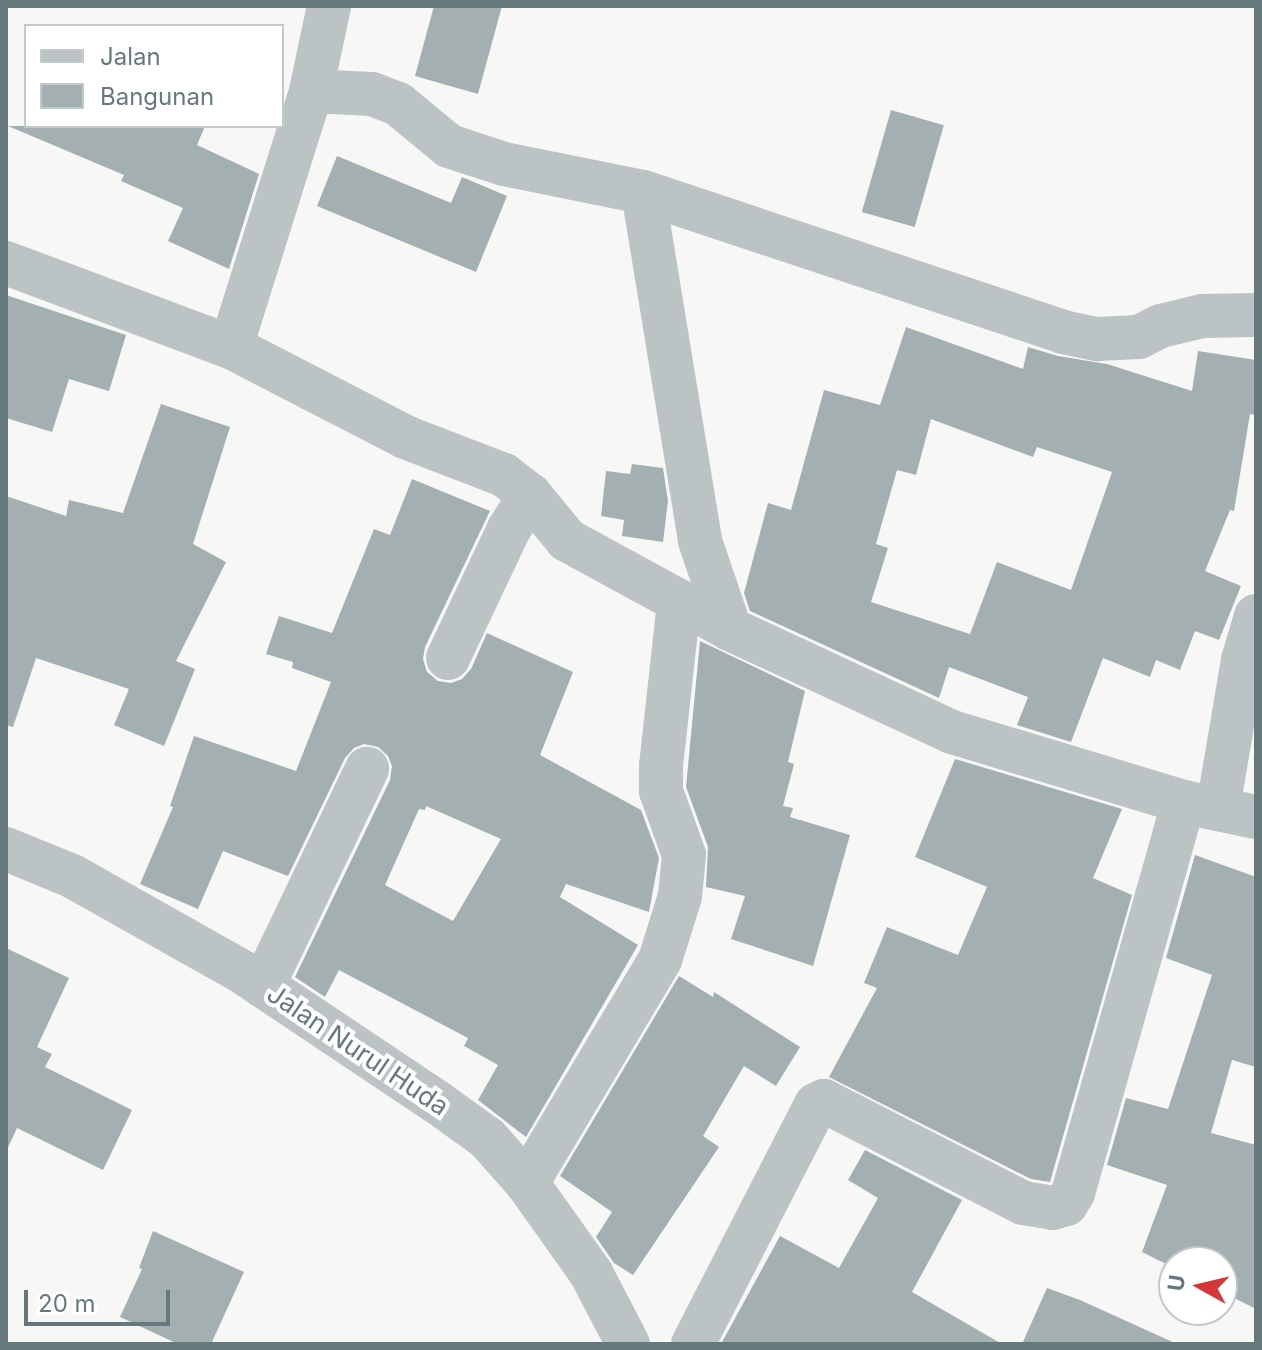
<!DOCTYPE html>
<html>
<head>
<meta charset="utf-8">
<style>
	body { margin:0 }
	#map { position:relative; width:1262px; height:1350px; overflow:hidden; background:#f7f7f5; font-family:Inter,sans-serif }
	div>[style] { position:absolute }
	[style*='--x'] { left:calc(var(--x)*1px); top:calc(var(--y)*1px); width:calc(var(--w)*1px); rotate:calc(var(--a)*1deg) }
	.building>* { inset:0; background:#a4afb1; transform-origin:0 0 }
	.minor>* { height:44px; margin:-22px; padding:0 22px; transform-origin:22px; border-radius:22px; background:#bcc3c4 }
	span { translate:-50% -50%; white-space:nowrap; text-align:center; line-height:1.15; -webkit-text-stroke:8px #fff; paint-order:stroke }
	.street-label { font-size:26px; color:#65797d }
	.frame { position:absolute; inset:0; border:8px solid #65797d; pointer-events:none }
	.legend { position:absolute; left:24px; top:24px; width:260px; height:104px; box-sizing:border-box; background:#fff; border:2px solid #c1c9cb; margin:0; padding:10px 14px; list-style:none; font-size:24px; color:#65797d }
	.legend li { display:flex; align-items:center; gap:16px; height:40px }
	.legend b { width:40px; border:2px solid #c1c9cb }
	.north { position:absolute; left:1158px; top:1246px; width:80px; height:80px; box-sizing:border-box; background:#fff; border:2px solid #c1c9cb; border-radius:50%; rotate:278deg; font-size:22px; font-weight:700; line-height:32px; text-align:center; color:#65797d }
	.north::after { content:''; display:block; margin:auto; width:28px; height:36px; background:#d53739; clip-path:polygon(50% 0,100% 100%,50% 72%,0 100%) }
	.scale { position:absolute; left:24px; top:1290px; width:146px; height:36px; box-sizing:border-box; border:4px solid #65797d; border-top:0; padding-left:10px; font-size:24px; line-height:28px; white-space:nowrap; color:#65797d; -webkit-text-stroke:6px #fff; paint-order:stroke }
</style>
</head>
<body>
<div id="map">
	<div class="building">
		<i style="clip-path:polygon(434px 6px,502px 6px,478px 94px,415px 76px)"></i>
		<i style="left:891px;top:110px;width:55px;height:106px;rotate:16deg"></i>
		<i style="clip-path:polygon(8px 126px,205px 126px,197px 145px,259px 174px,229px 269px,168px 241px,183px 208px,121px 181px,124px 175px)"></i>
		<i style="clip-path:polygon(337px 156px,451px 203px,462px 177px,507px 196px,476px 272px,317px 206px)"></i>
		<i style="clip-path:polygon(6px 295px,126px 335px,109px 391px,69px 379px,52px 432px,6px 418px)"></i>
		<i style="clip-path:polygon(evenodd,906px 327px,1023px 369px,1028px 347px,1058px 356px,1107px 364px,1192px 391px,1198px 351px,1256px 360px,1256px 415px,1250px 414px,1234px 511px,1230px 510px,1205px 571px,1241px 586px,1219px 640px,1195px 631px,1180px 670px,1156px 660px,1150px 677px,1103px 658px,1071px 742px,1017px 725px,1028px 697px,949px 667px,939px 698px,750px 611px,744px 593px,768px 503px,791px 510px,824px 390px,880px 405px,906px 327px,931px 419px,1033px 457px,1037px 447px,1112px 472px,1071px 590px,997px 562px,970px 634px,871px 602px,888px 548px,876px 544px,897px 470px,916px 475px,931px 419px)"></i>
		<i style="clip-path:polygon(161px 404px,230px 427px,193px 544px,226px 562px,176px 661px,195px 669px,164px 746px,114px 725px,129px 689px,36px 658px,13px 727px,6px 725px,6px 496px,66px 516px,69px 500px,123px 513px)"></i>
		<i style="clip-path:polygon(632px 464px,663px 468px,668px 501px,663px 542px,622px 536px,624px 520px,601px 516px,606px 471px,630px 474px)"></i>
		<i style="clip-path:polygon(evenodd,412px 479px,490px 511px,425px 647px,423px 659px,427px 672px,438px 681px,451px 683px,462px 679px,471px 669px,487px 633px,573px 672px,540px 755px,641px 810px,659px 858px,649px 912px,566px 884px,560px 897px,638px 945px,526px 1137px,478px 1100px,498px 1065px,464px 1046px,468px 1038px,339px 970px,325px 997px,295px 977px,390px 780px,392px 766px,388px 756px,378px 747px,364px 744px,354px 748px,345px 758px,288px 876px,223px 851px,198px 909px,140px 884px,173px 807px,170px 806px,194px 736px,296px 771px,331px 682px,292px 668px,293px 662px,266px 654px,279px 616px,332px 633px,374px 529px,390px 535px,412px 479px,426px 806px,501px 839px,453px 921px,385px 885px,419px 809px,425px 810px,426px 806px)"></i>
		<i style="clip-path:polygon(700px 641px,805px 691px,788px 762px,794px 764px,783px 806px,793px 808px,790px 817px,850px 835px,813px 966px,731px 939px,745px 896px,706px 887px,708px 847px,686px 787px)"></i>
		<i style="clip-path:polygon(955px 759px,1122px 809px,1093px 878px,1132px 895px,1050px 1182px,1031px 1179px,829px 1077px,877px 988px,864px 983px,887px 927px,958px 955px,987px 887px,915px 857px)"></i>
		<i style="clip-path:polygon(1195px 855px,1256px 877px,1256px 1067px,1232px 1060px,1211px 1133px,1256px 1145px,1256px 1309px,1222px 1292px,1222px 1262px,1174px 1262px,1174px 1268px,1142px 1252px,1167px 1185px,1107px 1165px,1126px 1098px,1168px 1109px,1212px 975px,1166px 958px)"></i>
		<i style="clip-path:polygon(6px 948px,69px 978px,37px 1047px,52px 1054px,45px 1067px,132px 1110px,103px 1170px,17px 1128px,6px 1152px)"></i>
		<i style="clip-path:polygon(679px 976px,713px 997px,714px 992px,800px 1047px,776px 1086px,744px 1066px,703px 1136px,719px 1147px,633px 1275px,614px 1263px,596px 1237px,612px 1212px,560px 1176px)"></i>
		<i style="clip-path:polygon(865px 1150px,962px 1200px,912px 1292px,1002px 1344px,721px 1344px,780px 1236px,839px 1268px,878px 1198px,848px 1180px)"></i>
		<i style="clip-path:polygon(153px 1231px,244px 1272px,211px 1344px,178px 1344px,120px 1317px,142px 1269px,139px 1268px)"></i>
		<i style="clip-path:polygon(1047px 1288px,1080px 1300px,1177px 1344px,1022px 1344px)"></i>
	</div>
	<div class="minor">
		<i style="--x:311;--y:91;--w:87;--a:-78"></i>
		<i style="--x:643;--y:192;--w:354;--a:80.7"></i>
		<i style="--x:700;--y:541;--w:93;--a:71.2"></i>
		<i style="--x:6;--y:263;--w:240;--a:20.5"></i>
		<i style="--x:231;--y:347;--w:196;--a:27.3"></i>
		<i style="--x:405;--y:437;--w:106;--a:21"></i>
		<i style="--x:504;--y:475;--w:33;--a:38"></i>
		<i style="--x:530;--y:495;--w:58;--a:50.6"></i>
		<i style="--x:567;--y:540;--w:186;--a:28.6"></i>
		<i style="--x:730;--y:629;--w:245;--a:24.9"></i>
		<i style="--x:952;--y:732;--w:242;--a:16.8"></i>
		<i style="--x:1184;--y:802;--w:74;--a:11.8"></i>
		<i style="--x:231;--y:347;--w:268;--a:-72.6"></i>
		<i style="--x:311;--y:91;--w:61;--a:2.8"></i>
		<i style="--x:372;--y:94;--w:28;--a:21"></i>
		<i style="--x:398;--y:104;--w:66;--a:39.5"></i>
		<i style="--x:449;--y:146;--w:58;--a:18.1"></i>
		<i style="--x:504;--y:164;--w:142;--a:11.4"></i>
		<i style="--x:643;--y:192;--w:443;--a:18.4"></i>
		<i style="--x:1063;--y:332;--w:35;--a:12"></i>
		<i style="--x:1097;--y:339;--w:42;--a:-2.7"></i>
		<i style="--x:1139;--y:337;--w:25;--a:-27"></i>
		<i style="--x:1161;--y:326;--w:42;--a:-13.7"></i>
		<i style="--x:1202;--y:316;--w:54;--a:-1.1"></i>
		<i style="--x:448;--y:658;--w:143;--a:-64.7"></i>
		<i style="--x:509;--y:529;--w:40;--a:-58"></i>
		<i style="--x:1218;--y:808;--w:150;--a:-80.4"></i>
		<i style="--x:1243;--y:660;--w:46;--a:-73.5"></i>
		<i style="--x:6;--y:849;--w:71;--a:22.2"></i>
		<i style="--x:72;--y:876;--w:197;--a:29.4"></i>
		<i style="--x:244;--y:973;--w:232;--a:33.8"></i>
		<i style="--x:437;--y:1102;--w:62;--a:35.8"></i>
		<i style="--x:487;--y:1138;--w:60;--a:48.4"></i>
		<i style="--x:527;--y:1183;--w:110;--a:54.6"></i>
		<i style="--x:591;--y:1273;--w:80;--a:62.5"></i>
		<i style="--x:263;--y:986;--w:241;--a:-64.4"></i>
		<i style="--x:527;--y:1183;--w:260;--a:-59.2"></i>
		<i style="--x:660;--y:960;--w:67;--a:-72.6"></i>
		<i style="--x:680;--y:896;--w:41;--a:-84.4"></i>
		<i style="--x:684;--y:855;--w:68;--a:-109.8"></i>
		<i style="--x:661;--y:791;--w:25;--a:-90"></i>
		<i style="--x:661;--y:766;--w:164;--a:-83.7"></i>
		<i style="--x:693;--y:1344;--w:269;--a:-62.8"></i>
		<i style="--x:816;--y:1105;--w:9;--a:-27"></i>
		<i style="--x:824;--y:1101;--w:224;--a:27.1"></i>
		<i style="--x:1023;--y:1203;--w:30;--a:9"></i>
		<i style="--x:1053;--y:1208;--w:14;--a:-17"></i>
		<i style="--x:1066;--y:1204;--w:13;--a:-58"></i>
		<i style="--x:1073;--y:1193;--w:406;--a:-74.2"></i>
	</div>
	<div class="street-label">
		<span style="left:358px;top:1050px;rotate:34deg">Jalan Nurul Huda</span>
	</div>
	<div class="frame"></div>
	<ul class="legend">
	<li><b style="height:10px;background:#bcc3c4"></b>Jalan</li>
	<li><b style="height:22px;background:#a4afb1"></b>Bangunan</li>
	</ul>
	<div class="north">U</div>
	<div class="scale">20 m</div>
</div>
</body>
</html>
